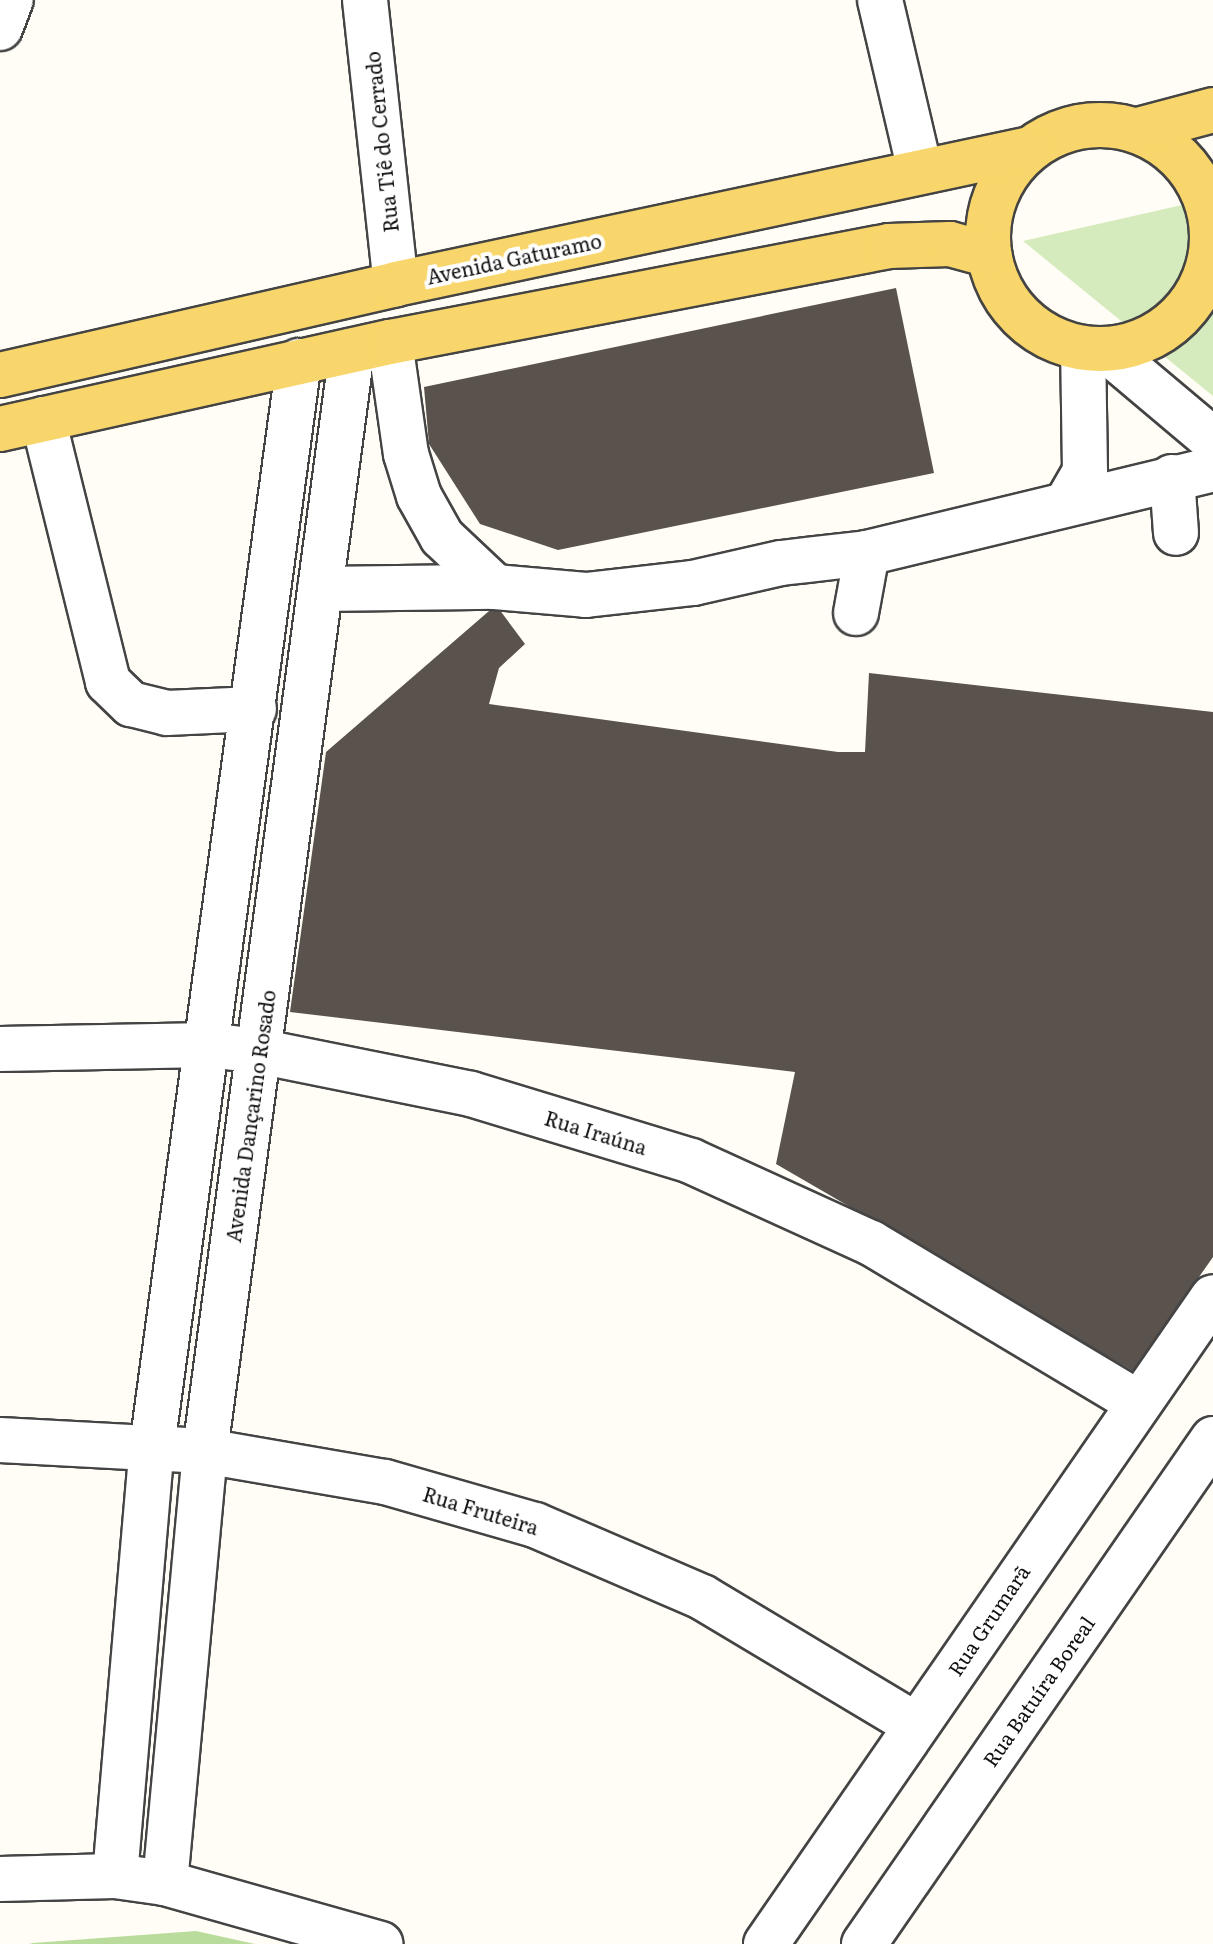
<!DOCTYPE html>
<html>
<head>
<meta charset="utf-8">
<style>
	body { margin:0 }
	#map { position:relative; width:1213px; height:1944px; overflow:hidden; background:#fffdf5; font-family:Literata,serif }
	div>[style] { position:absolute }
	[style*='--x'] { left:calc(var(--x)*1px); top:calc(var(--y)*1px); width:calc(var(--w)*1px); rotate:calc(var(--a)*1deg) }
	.green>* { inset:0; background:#d5ebbd }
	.forest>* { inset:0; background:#b9dc9c }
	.building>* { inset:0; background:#5a524d }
	.roads { filter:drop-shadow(2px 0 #444) drop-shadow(-2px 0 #444) drop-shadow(0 2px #444) drop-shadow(0 -2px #444) }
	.minor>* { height:44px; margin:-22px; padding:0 22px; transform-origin:22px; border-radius:22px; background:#fff }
	.major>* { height:44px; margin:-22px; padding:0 22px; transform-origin:22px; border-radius:22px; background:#f9d66b }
	.major>.ring { margin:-22px; padding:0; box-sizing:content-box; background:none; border:44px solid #f9d66b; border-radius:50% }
	span { translate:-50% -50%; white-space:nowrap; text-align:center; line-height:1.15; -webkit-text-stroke:8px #fff; paint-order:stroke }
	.street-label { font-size:20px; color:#111 }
</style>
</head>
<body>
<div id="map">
	<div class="green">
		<i style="clip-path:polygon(1213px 198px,1213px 396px,1023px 241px)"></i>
	</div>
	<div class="forest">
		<i style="clip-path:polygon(196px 1931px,255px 1944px,29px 1944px,33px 1943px)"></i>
	</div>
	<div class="building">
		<i style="clip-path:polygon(896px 288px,934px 473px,558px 550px,480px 524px,429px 444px,424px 387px)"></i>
		<i style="clip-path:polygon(496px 605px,525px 644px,499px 668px,489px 704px,838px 752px,865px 752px,869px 673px,1213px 712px,1213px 1257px,1133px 1371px,776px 1164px,795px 1072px,290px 1012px,326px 752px)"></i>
	</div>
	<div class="roads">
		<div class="minor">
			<i style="--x:365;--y:0;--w:286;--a:83.8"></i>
			<i style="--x:880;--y:0;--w:175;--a:76.8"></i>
			<i style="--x:0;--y:28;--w:30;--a:-69"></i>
			<i style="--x:1209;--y:266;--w:12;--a:70"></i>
			<i style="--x:390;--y:342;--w:113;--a:81.9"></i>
			<i style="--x:406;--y:454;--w:44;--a:72.8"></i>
			<i style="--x:419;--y:496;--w:47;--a:60.7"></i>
			<i style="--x:442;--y:537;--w:73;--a:43.3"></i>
			<i style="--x:1106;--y:350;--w:140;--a:40.1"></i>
			<i style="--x:43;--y:419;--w:271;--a:76.1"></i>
			<i style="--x:108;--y:682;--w:32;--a:44"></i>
			<i style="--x:131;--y:704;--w:37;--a:14"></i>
			<i style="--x:167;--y:713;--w:87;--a:-2.6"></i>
			<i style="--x:1172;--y:477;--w:56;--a:85.9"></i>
			<i style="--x:1068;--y:501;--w:34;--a:-60"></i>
			<i style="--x:1085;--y:471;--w:122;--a:-90.9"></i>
			<i style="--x:320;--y:589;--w:175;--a:-0.7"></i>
			<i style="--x:495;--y:587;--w:91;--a:5"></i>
			<i style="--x:586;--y:595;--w:108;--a:-6.4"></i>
			<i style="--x:693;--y:583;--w:90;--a:-12.8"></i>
			<i style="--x:781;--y:563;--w:87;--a:-6.6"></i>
			<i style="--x:867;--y:553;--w:356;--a:-13.6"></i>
			<i style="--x:856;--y:613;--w:61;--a:-79.6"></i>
			<i style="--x:0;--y:1049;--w:209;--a:-1.1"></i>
			<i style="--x:209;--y:1045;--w:49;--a:7"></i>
			<i style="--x:258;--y:1051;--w:217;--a:11.4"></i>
			<i style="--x:471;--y:1094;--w:230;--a:16.9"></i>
			<i style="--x:691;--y:1161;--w:198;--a:24.5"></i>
			<i style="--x:871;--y:1243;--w:310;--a:30.9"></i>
			<i style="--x:0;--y:1440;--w:205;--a:3.1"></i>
			<i style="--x:205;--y:1451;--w:183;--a:9.8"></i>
			<i style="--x:385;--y:1482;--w:156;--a:16"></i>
			<i style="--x:535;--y:1525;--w:182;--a:23.3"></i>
			<i style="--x:702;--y:1597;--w:249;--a:30.9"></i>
			<i style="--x:115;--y:1876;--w:431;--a:-85.1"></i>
			<i style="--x:152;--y:1447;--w:1096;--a:-82.29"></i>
			<i style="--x:0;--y:1879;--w:115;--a:-1.5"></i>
			<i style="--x:115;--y:1876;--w:50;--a:8"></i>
			<i style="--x:165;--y:1883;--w:224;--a:15.8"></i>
			<i style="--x:165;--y:1883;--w:434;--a:-84.7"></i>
			<i style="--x:205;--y:1451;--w:1110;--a:-82.39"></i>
			<i style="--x:766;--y:1944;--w:786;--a:-55.36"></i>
			<i style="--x:864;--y:1944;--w:614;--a:-55.35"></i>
		</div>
		<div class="major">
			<i class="ring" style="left:988px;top:125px;width:180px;height:180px"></i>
			<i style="--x:1138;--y:130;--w:78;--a:-14.9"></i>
			<i style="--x:0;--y:375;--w:406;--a:-12.9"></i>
			<i style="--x:396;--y:284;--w:648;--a:-12.02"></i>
			<i style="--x:0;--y:429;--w:400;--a:-12.6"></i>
			<i style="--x:390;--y:342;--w:508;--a:-10.89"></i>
			<i style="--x:889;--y:246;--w:61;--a:-1.9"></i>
			<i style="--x:950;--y:244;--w:41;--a:15.4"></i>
		</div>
	</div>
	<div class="street-label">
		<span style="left:381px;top:142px;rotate:-96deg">Rua Tiê do Cerrado</span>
		<span style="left:514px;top:258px;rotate:-12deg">Avenida Gaturamo</span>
		<span style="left:250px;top:1116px;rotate:-82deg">Avenida Dançarino Rosado</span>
		<span style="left:596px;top:1132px;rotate:17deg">Rua Iraúna</span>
		<span style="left:481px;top:1510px;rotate:17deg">Rua Fruteira</span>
		<span style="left:988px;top:1620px;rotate:-56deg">Rua Grumarã</span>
		<span style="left:1038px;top:1691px;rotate:-55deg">Rua Batuíra Boreal</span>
	</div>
</div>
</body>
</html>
